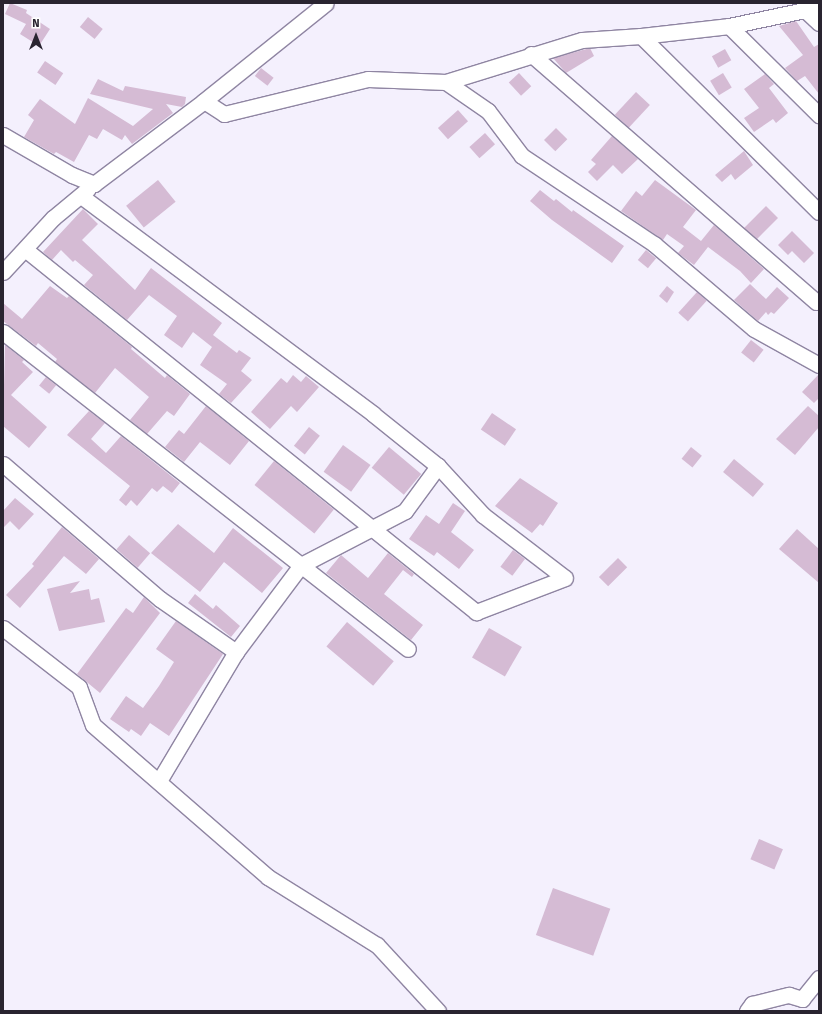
<!DOCTYPE html>
<html>
<head>
<meta charset="utf-8">
<style>
	body { margin:0 }
	#map { position:relative; width:822px; height:1014px; overflow:hidden; background:#f4f0fd; font-family:"Fira Sans",sans-serif }
	div>[style] { position:absolute }
	[style*='--x'] { left:calc(var(--x)*1px); top:calc(var(--y)*1px); width:calc(var(--w)*1px); rotate:calc(var(--a)*1deg) }
	.building>* { inset:0; background:#d5bbd4; transform-origin:0 0 }
	.roads { filter:drop-shadow(1px 0 #8f85a2) drop-shadow(-1px 0 #8f85a2) drop-shadow(0 1px #8f85a2) drop-shadow(0 -1px #8f85a2) }
	.minor>* { height:15px; margin:-7.5px; padding:0 7.5px; transform-origin:7.5px; border-radius:7.5px; background:#fff }
	span { translate:-50% -50%; white-space:nowrap; text-align:center; line-height:1.15; -webkit-text-stroke:3px #fff; paint-order:stroke }
	.frame { position:absolute; inset:0; border:4px solid #292430; pointer-events:none }
	.north { position:absolute; left:16px; top:16px; width:40px; height:40px; -webkit-text-stroke:3px #fff; paint-order:stroke; rotate:0deg; font-size:11px; font-weight:700; line-height:16px; text-align:center; color:#292430 }
	.north::after { content:''; display:block; margin:auto; width:14px; height:18px; background:#292430; clip-path:polygon(50% 0,100% 100%,50% 72%,0 100%) }
</style>
</head>
<body>
<div id="map">
	<div class="building">
		<i style="clip-path:polygon(10px 3px,27px 10px,26px 13px,50px 29px,39px 46px,20px 34px,26px 24px,5px 14px)"></i>
		<i style="left:88px;top:17px;width:19px;height:13px;rotate:39deg"></i>
		<i style="clip-path:polygon(796px 21px,814px 47px,819px 44px,819px 94px,805px 76px,797px 81px,785px 68px,803px 55px,779px 26px)"></i>
		<i style="clip-path:polygon(590px 48px,594px 56px,566px 73px,553px 58px)"></i>
		<i style="left:725px;top:49px;width:13px;height:15px;rotate:61deg"></i>
		<i style="left:45px;top:61px;width:22px;height:14px;rotate:34deg"></i>
		<i style="left:261px;top:68px;width:16px;height:10px;rotate:38deg"></i>
		<i style="left:519px;top:73px;width:18px;height:14px;rotate:47deg"></i>
		<i style="left:723px;top:73px;width:17px;height:15px;rotate:59deg"></i>
		<i style="clip-path:polygon(765px 74px,774px 84px,769px 88px,788px 113px,776px 123px,773px 119px,754px 132px,744px 118px,759px 108px,744px 89px)"></i>
		<i style="clip-path:polygon(98px 79px,123px 91px,125px 86px,186px 97px,185px 104px,182px 107px,166px 104px,173px 113px,132px 144px,125px 135px,122px 140px,103px 129px,97px 139px,89px 135px,74px 162px,56px 152px,54px 154px,24px 137px,34px 120px,28px 115px,40px 99px,75px 124px,88px 98px,133px 126px,153px 109px,90px 94px)"></i>
		<i style="left:636px;top:92px;width:19px;height:31px;rotate:43deg"></i>
		<i style="left:458px;top:110px;width:15px;height:27px;rotate:48deg"></i>
		<i style="left:556px;top:128px;width:16px;height:17px;rotate:45deg"></i>
		<i style="left:485px;top:133px;width:15px;height:21px;rotate:48deg"></i>
		<i style="clip-path:polygon(612px 136px,638px 159px,622px 174px,613px 165px,597px 181px,588px 172px,596px 164px,591px 160px)"></i>
		<i style="clip-path:polygon(744px 151px,753px 165px,735px 180px,731px 174px,722px 182px,715px 175px)"></i>
		<i style="left:158px;top:180px;width:28px;height:41px;rotate:51deg"></i>
		<i style="clip-path:polygon(655px 180px,696px 210px,683px 227px,701px 241px,714px 225px,764px 269px,751px 283px,740px 271px,708px 247px,694px 265px,678px 253px,684px 246px,667px 234px,663px 240px,621px 211px,636px 191px,642px 196px)"></i>
		<i style="clip-path:polygon(540px 190px,554px 201px,556px 199px,572px 212px,573px 210px,624px 246px,612px 263px,552px 220px,530px 201px)"></i>
		<i style="left:766px;top:206px;width:17px;height:31px;rotate:45deg"></i>
		<i style="clip-path:polygon(83px 209px,98px 224px,82px 240px,135px 290px,151px 268px,222px 323px,213px 335px,237px 353px,239px 350px,251px 358px,241px 371px,252px 380px,231px 403px,219px 394px,227px 384px,200px 365px,212px 347px,193px 332px,182px 348px,164px 335px,177px 316px,149px 295px,127px 320px,84px 285px,93px 275px,75px 260px,73px 262px,61px 250px,52px 260px,43px 252px)"></i>
		<i style="clip-path:polygon(792px 231px,814px 253px,804px 263px,792px 251px,788px 255px,778px 245px)"></i>
		<i style="left:646px;top:250px;width:13px;height:13px;rotate:39deg"></i>
		<i style="clip-path:polygon(750px 284px,766px 299px,777px 287px,789px 298px,774px 314px,771px 312px,768px 315px,766px 312px,758px 321px,734px 300px)"></i>
		<i style="clip-path:polygon(50px 286px,67px 298px,69px 296px,132px 347px,131px 349px,165px 378px,167px 375px,190px 394px,174px 416px,167px 411px,147px 434px,130px 420px,149px 397px,115px 368px,95px 393px,55px 362px,57px 359px,38px 343px,36px 346px,3px 321px,3px 303px,22px 319px)"></i>
		<i style="clip-path:polygon(667px 286px,674px 292px,667px 303px,659px 296px)"></i>
		<i style="left:697px;top:292px;width:13px;height:28px;rotate:42deg"></i>
		<i style="left:751px;top:340px;width:16px;height:16px;rotate:38deg"></i>
		<i style="clip-path:polygon(5px 345px,24px 360px,22px 362px,33px 372px,11px 395px,47px 427px,29px 448px,3px 426px)"></i>
		<i style="clip-path:polygon(819px 374px,819px 398px,814px 403px,802px 392px)"></i>
		<i style="clip-path:polygon(293px 375px,301px 382px,306px 376px,319px 387px,297px 412px,291px 406px,270px 429px,251px 412px,281px 378px,287px 383px)"></i>
		<i style="left:46px;top:377px;width:13px;height:11px;rotate:39deg"></i>
		<i style="clip-path:polygon(206px 406px,249px 441px,230px 465px,200px 442px,184px 462px,165px 447px,179px 430px,184px 434px)"></i>
		<i style="clip-path:polygon(808px 406px,819px 416px,819px 427px,795px 455px,776px 439px)"></i>
		<i style="clip-path:polygon(89px 411px,105px 423px,91px 439px,106px 453px,121px 436px,180px 483px,172px 493px,163px 486px,157px 492px,152px 488px,137px 506px,131px 500px,126px 506px,119px 500px,130px 486px,67px 435px)"></i>
		<i style="left:492px;top:413px;width:29px;height:20px;rotate:34deg"></i>
		<i style="left:309px;top:427px;width:14px;height:24px;rotate:39deg"></i>
		<i style="left:343px;top:445px;width:34px;height:33px;rotate:36deg"></i>
		<i style="left:389px;top:447px;width:42px;height:27px;rotate:40deg"></i>
		<i style="left:691px;top:447px;width:14px;height:15px;rotate:39deg"></i>
		<i style="left:734px;top:459px;width:39px;height:17px;rotate:40deg"></i>
		<i style="left:274px;top:461px;width:77px;height:31px;rotate:39deg"></i>
		<i style="clip-path:polygon(520px 478px,558px 503px,543px 526px,540px 524px,532px 533px,495px 506px)"></i>
		<i style="clip-path:polygon(15px 498px,34px 514px,19px 530px,10px 521px,3px 528px,3px 511px)"></i>
		<i style="clip-path:polygon(453px 503px,465px 511px,451px 532px,474px 550px,459px 569px,437px 552px,434px 556px,409px 539px,426px 515px,439px 524px)"></i>
		<i style="clip-path:polygon(178px 524px,214px 553px,233px 528px,283px 568px,262px 593px,224px 562px,200px 592px,151px 553px)"></i>
		<i style="clip-path:polygon(62px 527px,99px 559px,86px 574px,64px 556px,20px 608px,6px 595px,34px 566px,32px 564px)"></i>
		<i style="clip-path:polygon(797px 529px,819px 549px,819px 583px,779px 549px)"></i>
		<i style="left:129px;top:535px;width:28px;height:19px;rotate:41deg"></i>
		<i style="left:513px;top:550px;width:15px;height:21px;rotate:37deg"></i>
		<i style="clip-path:polygon(388px 553px,414px 574px,412px 577px,403px 570px,384px 594px,423px 625px,411px 640px,326px 573px,341px 555px,368px 578px)"></i>
		<i style="left:618px;top:558px;width:13px;height:27px;rotate:45deg"></i>
		<i style="clip-path:polygon(80px 581px,70px 593px,89px 589px,91px 600px,99px 598px,105px 622px,59px 631px,47px 589px)"></i>
		<i style="clip-path:polygon(195px 594px,213px 609px,216px 605px,240px 626px,231px 637px,188px 603px)"></i>
		<i style="clip-path:polygon(144px 597px,160px 613px,100px 693px,77px 674px,126px 608px,133px 613px)"></i>
		<i style="clip-path:polygon(176px 621px,223px 654px,169px 736px,150px 723px,141px 736px,131px 729px,129px 732px,110px 719px,126px 696px,143px 708px,159px 686px,174px 662px,156px 649px)"></i>
		<i style="left:347px;top:622px;width:61px;height:32px;rotate:40deg"></i>
		<i style="left:489px;top:628px;width:38px;height:34px;rotate:30deg"></i>
		<i style="left:759px;top:839px;width:26px;height:22px;rotate:23deg"></i>
		<i style="left:553px;top:888px;width:61px;height:50px;rotate:20deg"></i>
	</div>
	<div class="roads">
		<div class="minor">
			<i style="--x:805;--y:10;--w:19;--a:43"></i>
			<i style="--x:729;--y:26;--w:127;--a:44.7"></i>
			<i style="--x:641;--y:36;--w:250;--a:44.7"></i>
			<i style="--x:531;--y:54;--w:378;--a:41"></i>
			<i style="--x:446;--y:82;--w:51;--a:34.6"></i>
			<i style="--x:488;--y:111;--w:56;--a:52.9"></i>
			<i style="--x:522;--y:156;--w:159;--a:33.7"></i>
			<i style="--x:654;--y:244;--w:131;--a:40.4"></i>
			<i style="--x:754;--y:329;--w:74;--a:29"></i>
			<i style="--x:204;--y:101;--w:24;--a:33"></i>
			<i style="--x:224;--y:114;--w:148;--a:-13.7"></i>
			<i style="--x:368;--y:79;--w:78;--a:2.2"></i>
			<i style="--x:446;--y:82;--w:142;--a:-17.2"></i>
			<i style="--x:582;--y:40;--w:59;--a:-3.9"></i>
			<i style="--x:641;--y:36;--w:89;--a:-6.5"></i>
			<i style="--x:729;--y:26;--w:92;--a:-11.9"></i>
			<i style="--x:3;--y:135;--w:80;--a:30.1"></i>
			<i style="--x:72;--y:175;--w:24;--a:22"></i>
			<i style="--x:94;--y:184;--w:138;--a:-37"></i>
			<i style="--x:204;--y:101;--w:156;--a:-38.8"></i>
			<i style="--x:81;--y:196;--w:364;--a:36.7"></i>
			<i style="--x:373;--y:414;--w:83;--a:38.7"></i>
			<i style="--x:438;--y:466;--w:67;--a:47.4"></i>
			<i style="--x:483;--y:515;--w:103;--a:37.5"></i>
			<i style="--x:26;--y:250;--w:578;--a:38.81"></i>
			<i style="--x:476;--y:612;--w:95;--a:-20.9"></i>
			<i style="--x:3;--y:272;--w:74;--a:-47.2"></i>
			<i style="--x:53;--y:218;--w:45;--a:-39.6"></i>
			<i style="--x:3;--y:332;--w:514;--a:38.05"></i>
			<i style="--x:3;--y:464;--w:207;--a:40.7"></i>
			<i style="--x:160;--y:599;--w:93;--a:34.9"></i>
			<i style="--x:3;--y:628;--w:96;--a:37.8"></i>
			<i style="--x:79;--y:687;--w:40;--a:69.8"></i>
			<i style="--x:93;--y:725;--w:232;--a:41"></i>
			<i style="--x:268;--y:877;--w:128;--a:32"></i>
			<i style="--x:377;--y:945;--w:90;--a:47.3"></i>
			<i style="--x:159;--y:781;--w:150;--a:-59.2"></i>
			<i style="--x:236;--y:652;--w:109;--a:-53.2"></i>
			<i style="--x:301;--y:565;--w:117;--a:-27.4"></i>
			<i style="--x:405;--y:511;--w:56;--a:-53.7"></i>
			<i style="--x:747;--y:1011;--w:9;--a:-54"></i>
			<i style="--x:752;--y:1004;--w:38;--a:-14"></i>
			<i style="--x:789;--y:995;--w:14;--a:17"></i>
			<i style="--x:802;--y:999;--w:27;--a:-51"></i>
		</div>
	</div>
	<div class="frame"></div>
	<div class="north">N</div>
</div>
</body>
</html>
